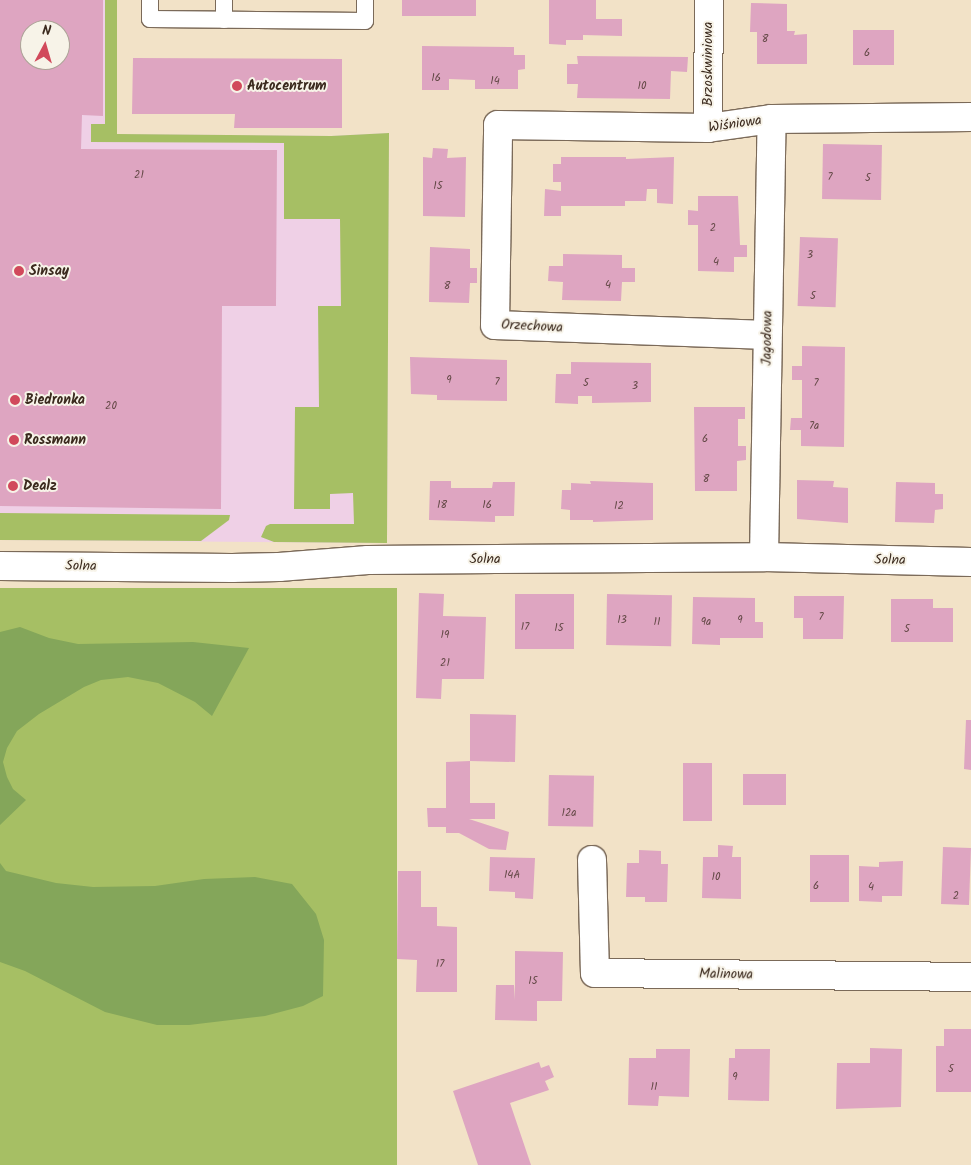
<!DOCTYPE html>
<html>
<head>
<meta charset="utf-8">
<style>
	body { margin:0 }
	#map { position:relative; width:971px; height:1165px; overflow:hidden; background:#f2e2c7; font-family:Kalam,sans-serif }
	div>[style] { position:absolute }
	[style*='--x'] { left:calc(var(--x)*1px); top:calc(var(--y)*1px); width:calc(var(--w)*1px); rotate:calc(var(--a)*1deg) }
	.built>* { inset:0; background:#efd0e6 }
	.green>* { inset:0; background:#a6bf64; transform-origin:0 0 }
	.forest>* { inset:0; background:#84a65a }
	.building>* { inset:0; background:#dea5c1; transform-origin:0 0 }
	.roads { filter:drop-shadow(1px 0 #7b6a59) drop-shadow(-1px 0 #7b6a59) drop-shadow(0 1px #7b6a59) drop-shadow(0 -1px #7b6a59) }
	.lane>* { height:16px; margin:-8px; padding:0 8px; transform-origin:8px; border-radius:8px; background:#fff }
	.street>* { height:28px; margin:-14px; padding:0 14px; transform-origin:14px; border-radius:14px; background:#fff }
	.dots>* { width:14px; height:14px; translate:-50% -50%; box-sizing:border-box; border:2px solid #f7f3e8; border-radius:50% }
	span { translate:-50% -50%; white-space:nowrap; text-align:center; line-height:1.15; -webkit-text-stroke:4px #f7f3e8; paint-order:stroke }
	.number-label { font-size:11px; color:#644947 }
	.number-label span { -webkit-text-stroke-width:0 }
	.street-label { font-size:14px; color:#3b2a1e }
	.poi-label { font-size:14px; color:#3b2a1e; font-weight:700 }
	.left { translate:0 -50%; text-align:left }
	.north { position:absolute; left:20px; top:20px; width:50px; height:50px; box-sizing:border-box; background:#f7f3e8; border:1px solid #aca397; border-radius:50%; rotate:6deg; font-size:14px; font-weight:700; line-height:20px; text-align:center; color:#3b2a1e }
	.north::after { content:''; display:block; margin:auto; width:18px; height:22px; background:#d1495b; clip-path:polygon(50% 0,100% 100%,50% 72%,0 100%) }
</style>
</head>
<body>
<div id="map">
	<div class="built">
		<i style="clip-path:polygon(evenodd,0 0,117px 0,117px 134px,331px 136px,389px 133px,387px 543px,0 540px,0 0,30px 30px,60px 30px,60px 60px,30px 60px,30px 30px)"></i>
	</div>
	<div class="green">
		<i style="clip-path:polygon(105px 0,117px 0,117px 134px,331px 136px,389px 133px,387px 543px,274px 542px,261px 537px,266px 526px,270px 524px,354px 524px,353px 493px,330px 494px,330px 509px,294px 509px,295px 407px,319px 407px,318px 306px,341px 306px,340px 219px,284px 219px,284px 143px,91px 142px,91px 124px,105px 124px)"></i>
		<i style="clip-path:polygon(0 513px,230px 515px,229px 520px,201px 541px,0 540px)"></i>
		<i style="left:0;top:588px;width:397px;height:577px"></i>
	</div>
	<div class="forest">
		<i style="clip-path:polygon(20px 627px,49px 638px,78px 644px,193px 642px,249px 648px,212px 716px,195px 702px,158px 683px,128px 677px,101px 680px,84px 687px,39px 714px,17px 731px,7px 748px,3px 762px,7px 777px,13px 789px,26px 800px,0 825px,0 632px)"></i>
		<i style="clip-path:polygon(0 863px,6px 871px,56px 883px,93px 887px,155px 886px,204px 879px,255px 877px,292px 884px,316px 914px,324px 940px,323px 996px,303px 1006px,265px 1016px,189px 1025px,157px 1025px,105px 1012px,25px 971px,0 962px)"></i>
	</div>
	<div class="building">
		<i style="clip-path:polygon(evenodd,0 0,103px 0,103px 116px,82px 115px,81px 149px,277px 150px,276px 306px,222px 306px,221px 509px,0 506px,0 0,30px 30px,60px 30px,60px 60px,30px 60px,30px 30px)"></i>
		<i style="left:402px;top:0;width:74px;height:16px"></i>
		<i style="clip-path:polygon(549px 0,596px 0,596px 19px,622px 19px,622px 36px,583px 35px,583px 40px,566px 40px,566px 45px,549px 44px)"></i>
		<i style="clip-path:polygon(751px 3px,787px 4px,787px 31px,795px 31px,794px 35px,807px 34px,807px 64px,757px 64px,757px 32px,750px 32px)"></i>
		<i style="left:853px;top:30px;width:41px;height:35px"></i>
		<i style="clip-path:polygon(422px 46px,514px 47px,514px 55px,525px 55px,525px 69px,518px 70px,518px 89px,475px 89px,475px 80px,449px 79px,449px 90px,422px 90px)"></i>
		<i style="clip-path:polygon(577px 56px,688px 57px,687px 72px,671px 71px,670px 99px,577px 98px,578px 84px,567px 84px,567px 64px,578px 64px)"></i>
		<i style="clip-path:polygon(133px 58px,342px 59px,342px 128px,234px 128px,235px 114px,132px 114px)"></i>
		<i style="left:823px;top:144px;width:59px;height:55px;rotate:1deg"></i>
		<i style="clip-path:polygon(433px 148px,448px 149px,447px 158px,466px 157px,465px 217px,423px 216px,423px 157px,432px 158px)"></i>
		<i style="clip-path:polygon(561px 157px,626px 157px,626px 159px,674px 157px,673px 204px,657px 203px,657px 189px,647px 189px,646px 201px,625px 201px,625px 206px,561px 206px,561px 216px,544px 216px,545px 189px,561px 191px,561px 182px,553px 182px,553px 164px,561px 164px)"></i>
		<i style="clip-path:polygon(698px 196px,738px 196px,740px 245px,747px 245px,747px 257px,734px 257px,734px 272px,698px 271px,698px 225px,688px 225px,688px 210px,698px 211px)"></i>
		<i style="left:800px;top:237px;width:38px;height:69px;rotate:2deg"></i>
		<i style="clip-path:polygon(430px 247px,470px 249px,470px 268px,477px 268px,477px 283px,470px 283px,469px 303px,429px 302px)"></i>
		<i style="clip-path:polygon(563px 254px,622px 255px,622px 268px,635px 268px,635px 282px,622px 282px,621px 301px,562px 300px,563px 282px,548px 281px,549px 266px,563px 266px)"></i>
		<i style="clip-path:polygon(802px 346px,845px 347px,844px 447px,801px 446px,801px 430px,790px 430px,791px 418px,802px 418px,802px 380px,792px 380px,792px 366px,802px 366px)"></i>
		<i style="clip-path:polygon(410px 357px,507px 360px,507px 401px,437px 400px,437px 395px,411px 394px)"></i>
		<i style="clip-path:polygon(571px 362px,651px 363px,651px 402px,592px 403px,592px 396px,578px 396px,578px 404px,555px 403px,556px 374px,571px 374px)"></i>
		<i style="clip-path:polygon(694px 407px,745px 407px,745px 419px,738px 419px,738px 446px,746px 446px,746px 460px,737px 461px,737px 491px,695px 491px)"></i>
		<i style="clip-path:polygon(797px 480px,834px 481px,833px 487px,848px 488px,848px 523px,797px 519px)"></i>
		<i style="clip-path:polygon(430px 481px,451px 481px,451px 488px,492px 488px,493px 482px,515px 482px,514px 516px,495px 516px,495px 522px,429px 520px)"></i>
		<i style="clip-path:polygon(590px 481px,653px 483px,653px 520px,593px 522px,593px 520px,570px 520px,570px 510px,561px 509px,562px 490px,571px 490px,571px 483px,591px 484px)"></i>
		<i style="clip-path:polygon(896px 482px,935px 483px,935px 494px,943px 494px,943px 509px,935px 510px,934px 523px,895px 522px)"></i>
		<i style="clip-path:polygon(419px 593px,444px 594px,443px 616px,486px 617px,484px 679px,442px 679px,441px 699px,416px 698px)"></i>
		<i style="left:515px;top:594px;width:59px;height:55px"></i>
		<i style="left:607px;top:594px;width:65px;height:51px;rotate:1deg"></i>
		<i style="clip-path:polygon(794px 596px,844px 596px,843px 639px,803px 639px,803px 618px,794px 618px)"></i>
		<i style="clip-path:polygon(693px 597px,755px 598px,755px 622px,763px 622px,763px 638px,720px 638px,720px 645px,692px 644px)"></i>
		<i style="clip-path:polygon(891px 599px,933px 599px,933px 608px,953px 608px,953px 642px,891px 642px)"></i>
		<i style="clip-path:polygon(470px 714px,516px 715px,515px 762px,470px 761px,470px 803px,495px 803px,495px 819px,469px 819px,509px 832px,506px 850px,489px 849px,459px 833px,446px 833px,446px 827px,428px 827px,427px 808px,446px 808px,446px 762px,470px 761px)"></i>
		<i style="clip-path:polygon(966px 720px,971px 720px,971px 770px,964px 769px)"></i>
		<i style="left:683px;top:763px;width:29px;height:58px"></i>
		<i style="left:743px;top:774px;width:43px;height:31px"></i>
		<i style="left:549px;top:775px;width:45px;height:51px;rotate:1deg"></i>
		<i style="clip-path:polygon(718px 845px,733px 846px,732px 857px,741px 857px,741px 899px,702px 898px,703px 857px,718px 857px)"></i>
		<i style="left:943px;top:847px;width:28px;height:57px;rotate:2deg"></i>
		<i style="clip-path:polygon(639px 850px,661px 851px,661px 864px,668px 864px,667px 902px,645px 902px,645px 897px,626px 897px,627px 863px,639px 863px)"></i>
		<i style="left:810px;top:855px;width:39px;height:47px"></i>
		<i style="clip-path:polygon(490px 857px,535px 858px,533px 899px,515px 898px,515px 892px,489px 891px)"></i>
		<i style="clip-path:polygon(903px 861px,902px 896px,882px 896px,882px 902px,859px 901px,859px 866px,879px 867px,879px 862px)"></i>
		<i style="clip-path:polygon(398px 871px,421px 871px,421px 907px,437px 907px,437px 926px,457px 927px,457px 992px,416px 992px,417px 960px,397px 959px)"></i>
		<i style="clip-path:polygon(515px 951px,563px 952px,562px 1001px,537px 1001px,537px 1021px,495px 1020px,496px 985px,514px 985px,515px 1000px)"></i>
		<i style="clip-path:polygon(944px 1029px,971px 1029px,971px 1092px,936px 1092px,936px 1046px,944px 1046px)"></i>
		<i style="clip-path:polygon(870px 1048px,902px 1049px,901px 1107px,836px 1109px,837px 1063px,870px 1063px)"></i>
		<i style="clip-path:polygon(656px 1049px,690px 1049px,689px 1097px,659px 1096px,658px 1106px,628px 1105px,629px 1058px,656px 1058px)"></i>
		<i style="clip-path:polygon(735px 1049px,770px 1049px,769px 1101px,728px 1100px,729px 1058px,735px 1058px)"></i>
		<i style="clip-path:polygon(539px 1062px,541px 1068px,549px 1065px,554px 1077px,545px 1081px,549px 1090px,510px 1103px,531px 1165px,478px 1165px,453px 1091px)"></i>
	</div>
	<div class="roads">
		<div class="lane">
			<i style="--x:150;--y:0;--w:19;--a:90"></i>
			<i style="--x:150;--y:19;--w:215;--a:0.5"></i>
			<i style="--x:365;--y:21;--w:21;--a:-90"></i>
			<i style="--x:224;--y:20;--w:20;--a:-90"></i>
		</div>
		<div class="street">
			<i style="--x:708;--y:128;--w:128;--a:-89.6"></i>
			<i style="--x:767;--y:335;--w:272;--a:-177.9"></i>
			<i style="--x:495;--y:325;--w:200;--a:-89.1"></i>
			<i style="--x:498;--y:125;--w:210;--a:0.8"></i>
			<i style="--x:708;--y:128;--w:65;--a:-8"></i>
			<i style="--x:772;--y:119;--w:199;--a:-0.6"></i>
			<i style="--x:764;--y:557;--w:438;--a:-89"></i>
			<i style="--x:0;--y:566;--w:232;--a:0.5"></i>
			<i style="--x:232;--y:568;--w:47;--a:-1.2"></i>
			<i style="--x:279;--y:567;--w:89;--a:-4.5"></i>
			<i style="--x:368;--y:560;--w:396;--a:-0.4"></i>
			<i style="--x:764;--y:557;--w:207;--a:1.4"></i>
			<i style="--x:592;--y:860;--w:113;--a:88.5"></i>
			<i style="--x:595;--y:973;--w:376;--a:0.6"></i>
		</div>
	</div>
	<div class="dots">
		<i style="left:237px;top:86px;background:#d1495b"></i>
		<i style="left:19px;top:271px;background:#d1495b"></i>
		<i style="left:15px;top:400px;background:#d1495b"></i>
		<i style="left:14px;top:440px;background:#d1495b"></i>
		<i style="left:13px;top:486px;background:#d1495b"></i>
	</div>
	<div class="number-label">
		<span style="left:765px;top:39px">8</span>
		<span style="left:867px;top:53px">6</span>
		<span style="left:436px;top:78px">16</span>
		<span style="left:495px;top:81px">14</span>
		<span style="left:642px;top:86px">10</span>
		<span style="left:139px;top:175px">21</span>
		<span style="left:830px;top:177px">7</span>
		<span style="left:868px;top:178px">5</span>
		<span style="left:438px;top:186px">15</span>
		<span style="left:713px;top:228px">2</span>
		<span style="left:810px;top:255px">3</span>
		<span style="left:716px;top:262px">4</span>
		<span style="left:608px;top:285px">4</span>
		<span style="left:447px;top:286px">8</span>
		<span style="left:813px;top:296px">5</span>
		<span style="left:449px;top:380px">9</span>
		<span style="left:497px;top:382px">7</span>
		<span style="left:586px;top:383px">5</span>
		<span style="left:816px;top:383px">7</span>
		<span style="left:635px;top:386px">3</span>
		<span style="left:111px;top:406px">20</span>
		<span style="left:814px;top:426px">7a</span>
		<span style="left:705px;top:439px">6</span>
		<span style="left:706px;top:479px">8</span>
		<span style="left:442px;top:505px">18</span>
		<span style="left:487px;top:505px">16</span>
		<span style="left:619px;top:506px">12</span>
		<span style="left:821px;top:617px">7</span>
		<span style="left:622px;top:620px">13</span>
		<span style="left:740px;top:620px">9</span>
		<span style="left:657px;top:622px">11</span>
		<span style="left:706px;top:622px">9a</span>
		<span style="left:525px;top:627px">17</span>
		<span style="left:559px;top:628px">15</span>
		<span style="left:907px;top:629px">5</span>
		<span style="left:445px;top:635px">19</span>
		<span style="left:445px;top:663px">21</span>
		<span style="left:569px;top:813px">12a</span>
		<span style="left:512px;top:875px">14A</span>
		<span style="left:716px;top:877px">10</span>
		<span style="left:816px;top:886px">6</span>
		<span style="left:871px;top:887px">4</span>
		<span style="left:956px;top:896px">2</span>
		<span style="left:440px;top:964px">17</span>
		<span style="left:533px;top:981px">15</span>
		<span style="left:951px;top:1069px">5</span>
		<span style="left:735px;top:1077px">9</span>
		<span style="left:654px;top:1087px">11</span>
	</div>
	<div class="street-label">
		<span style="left:708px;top:64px;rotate:-90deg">Brzoskwiniowa</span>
		<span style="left:735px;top:124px;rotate:-8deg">Wiśniowa</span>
		<span style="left:532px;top:326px;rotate:3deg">Orzechowa</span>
		<span style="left:767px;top:338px;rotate:-89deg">Jagodowa</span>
		<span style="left:485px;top:559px">Solna</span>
		<span style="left:890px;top:560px;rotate:1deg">Solna</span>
		<span style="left:81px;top:566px;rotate:1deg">Solna</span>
		<span style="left:726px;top:974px;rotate:1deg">Malinowa</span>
	</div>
	<div class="poi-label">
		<span class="left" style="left:247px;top:86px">Autocentrum</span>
		<span class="left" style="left:29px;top:271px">Sinsay</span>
		<span class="left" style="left:25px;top:400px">Biedronka</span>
		<span class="left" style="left:24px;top:440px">Rossmann</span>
		<span class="left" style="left:23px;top:486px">Dealz</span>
	</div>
	<div class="north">N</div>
</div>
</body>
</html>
